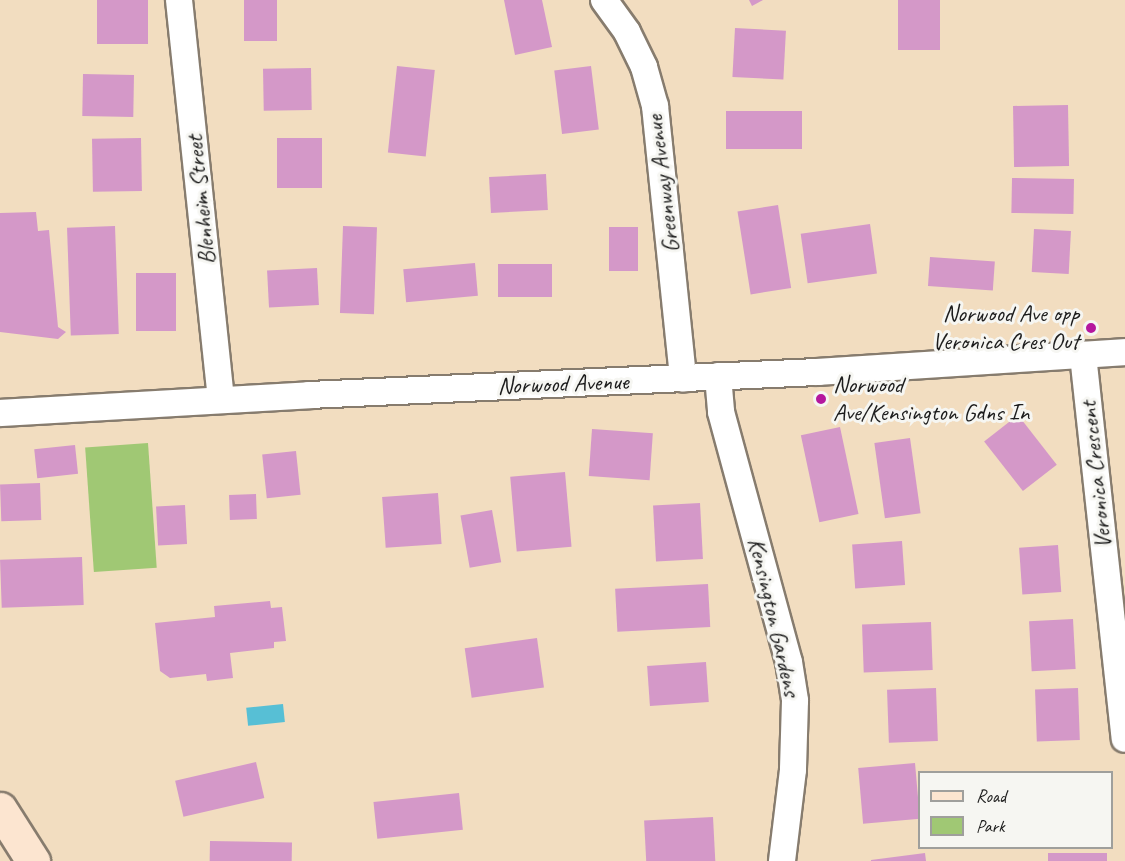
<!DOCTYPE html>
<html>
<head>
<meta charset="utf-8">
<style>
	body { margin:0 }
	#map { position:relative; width:1125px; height:861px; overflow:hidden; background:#f2ddc0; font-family:Caveat,sans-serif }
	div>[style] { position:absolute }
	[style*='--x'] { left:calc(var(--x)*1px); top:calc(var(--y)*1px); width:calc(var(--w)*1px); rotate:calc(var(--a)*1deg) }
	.green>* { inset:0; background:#a0c874; transform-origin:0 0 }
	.water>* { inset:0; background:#57bfd5; transform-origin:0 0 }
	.building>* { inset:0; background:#d498c8; transform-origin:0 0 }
	.roads { filter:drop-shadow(2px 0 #877c6e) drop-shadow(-2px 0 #877c6e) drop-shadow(0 2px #877c6e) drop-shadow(0 -2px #877c6e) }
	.street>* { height:26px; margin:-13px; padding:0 13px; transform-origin:13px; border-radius:13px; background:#fff }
	.secondary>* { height:33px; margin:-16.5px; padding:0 16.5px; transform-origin:16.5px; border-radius:16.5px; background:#fce5d0 }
	.dots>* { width:16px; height:16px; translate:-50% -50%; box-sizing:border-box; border:3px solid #f6f6f2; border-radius:50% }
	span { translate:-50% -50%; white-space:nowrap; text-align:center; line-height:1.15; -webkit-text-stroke:6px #f6f6f2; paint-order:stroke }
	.street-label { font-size:24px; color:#1c1c1c }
	.poi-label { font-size:24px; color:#1c1c1c }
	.right { translate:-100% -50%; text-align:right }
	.left { translate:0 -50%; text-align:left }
	.legend { position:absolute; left:918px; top:771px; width:195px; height:78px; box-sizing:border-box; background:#f6f6f2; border:2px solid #9f9f9c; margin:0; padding:8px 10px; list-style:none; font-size:18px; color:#1c1c1c }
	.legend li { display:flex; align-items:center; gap:12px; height:30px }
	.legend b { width:30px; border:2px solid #9f9f9c }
</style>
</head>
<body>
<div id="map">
	<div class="green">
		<i style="left:148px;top:443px;width:125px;height:63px;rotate:86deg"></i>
	</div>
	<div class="water">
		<i style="left:283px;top:704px;width:18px;height:37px;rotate:84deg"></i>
	</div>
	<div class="building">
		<i style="left:97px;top:0;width:51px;height:44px"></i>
		<i style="left:244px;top:0;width:33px;height:41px"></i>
		<i style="clip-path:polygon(504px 0,542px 0,552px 47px,515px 55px)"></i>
		<i style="clip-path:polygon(749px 0,763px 0,752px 6px)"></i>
		<i style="left:898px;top:0;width:42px;height:50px"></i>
		<i style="left:735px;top:28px;width:51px;height:49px;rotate:3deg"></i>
		<i style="left:397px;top:66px;width:38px;height:87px;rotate:6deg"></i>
		<i style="left:591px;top:66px;width:64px;height:37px;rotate:83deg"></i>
		<i style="left:311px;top:68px;width:42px;height:48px;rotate:89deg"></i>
		<i style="left:83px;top:74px;width:51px;height:42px;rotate:1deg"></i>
		<i style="left:1068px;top:105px;width:61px;height:55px;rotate:89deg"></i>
		<i style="left:726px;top:111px;width:76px;height:38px"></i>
		<i style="left:141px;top:138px;width:53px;height:49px;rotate:89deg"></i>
		<i style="left:277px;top:138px;width:45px;height:50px"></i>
		<i style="left:546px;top:174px;width:36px;height:57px;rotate:87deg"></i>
		<i style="left:1012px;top:178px;width:62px;height:35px;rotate:1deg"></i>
		<i style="left:778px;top:205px;width:84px;height:41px;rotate:81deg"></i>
		<i style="clip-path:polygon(36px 212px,38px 231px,49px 230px,58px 327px,66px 332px,58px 339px,0 332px,0 213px)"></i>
		<i style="left:870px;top:224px;width:50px;height:70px;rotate:82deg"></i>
		<i style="left:115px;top:226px;width:108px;height:48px;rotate:88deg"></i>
		<i style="left:343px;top:226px;width:34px;height:87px;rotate:2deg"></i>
		<i style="left:609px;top:227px;width:29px;height:44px"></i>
		<i style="left:1034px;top:229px;width:37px;height:43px;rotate:3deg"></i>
		<i style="left:930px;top:257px;width:65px;height:29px;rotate:4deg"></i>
		<i style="left:475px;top:263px;width:33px;height:72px;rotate:85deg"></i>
		<i style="left:498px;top:264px;width:54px;height:33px"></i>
		<i style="left:317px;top:268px;width:37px;height:50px;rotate:87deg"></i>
		<i style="left:136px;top:273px;width:40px;height:58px"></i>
		<i style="left:1018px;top:415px;width:63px;height:43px;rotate:52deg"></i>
		<i style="left:840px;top:427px;width:89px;height:40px;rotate:78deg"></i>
		<i style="left:592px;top:429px;width:61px;height:47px;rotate:4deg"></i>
		<i style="left:910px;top:438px;width:76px;height:36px;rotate:82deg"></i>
		<i style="left:75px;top:445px;width:29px;height:41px;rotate:84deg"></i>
		<i style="left:296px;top:451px;width:44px;height:34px;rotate:84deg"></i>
		<i style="left:565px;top:472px;width:75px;height:55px;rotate:85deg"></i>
		<i style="left:40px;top:483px;width:37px;height:40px;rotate:88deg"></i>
		<i style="left:438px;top:493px;width:51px;height:56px;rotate:86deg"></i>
		<i style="left:256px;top:494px;width:25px;height:27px;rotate:88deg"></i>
		<i style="left:700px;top:503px;width:56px;height:47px;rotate:87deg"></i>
		<i style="left:185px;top:505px;width:39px;height:29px;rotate:87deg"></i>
		<i style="left:492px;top:510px;width:53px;height:32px;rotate:80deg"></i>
		<i style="left:902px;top:541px;width:44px;height:50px;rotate:86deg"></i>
		<i style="left:1058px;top:545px;width:47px;height:39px;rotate:86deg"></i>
		<i style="left:82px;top:557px;width:48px;height:82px;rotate:88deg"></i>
		<i style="left:708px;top:584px;width:43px;height:93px;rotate:87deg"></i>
		<i style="clip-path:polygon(270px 601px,271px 608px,282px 607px,286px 641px,274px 642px,274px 648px,230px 653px,233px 678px,207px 681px,206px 674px,170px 678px,160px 671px,155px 623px,215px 617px,214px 606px)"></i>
		<i style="left:1073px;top:619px;width:50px;height:44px;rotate:87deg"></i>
		<i style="left:931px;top:622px;width:48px;height:69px;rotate:88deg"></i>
		<i style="left:537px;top:638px;width:50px;height:73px;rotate:82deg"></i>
		<i style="left:706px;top:662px;width:40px;height:59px;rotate:86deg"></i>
		<i style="left:936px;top:688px;width:53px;height:49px;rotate:88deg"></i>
		<i style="left:1078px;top:688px;width:52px;height:43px;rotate:88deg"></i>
		<i style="left:256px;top:762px;width:37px;height:83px;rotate:77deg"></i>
		<i style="left:915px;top:763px;width:56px;height:57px;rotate:85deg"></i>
		<i style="left:459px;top:793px;width:37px;height:86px;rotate:84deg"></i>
		<i style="left:713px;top:817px;width:44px;height:69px;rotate:87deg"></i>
		<i style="left:210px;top:841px;width:82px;height:20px;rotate:1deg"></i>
		<i style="clip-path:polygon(925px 853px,926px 861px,871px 861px,871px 860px)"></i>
		<i style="left:1107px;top:853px;width:8px;height:59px;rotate:90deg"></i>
	</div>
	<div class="roads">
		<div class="street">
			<i style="--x:179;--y:0;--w:402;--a:84"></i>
			<i style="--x:604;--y:0;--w:39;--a:54"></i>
			<i style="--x:627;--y:32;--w:39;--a:64"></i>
			<i style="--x:644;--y:67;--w:41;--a:74.2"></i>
			<i style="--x:655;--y:106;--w:274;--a:84.1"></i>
			<i style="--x:1083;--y:355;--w:386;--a:83.8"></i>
			<i style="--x:718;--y:376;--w:36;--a:85"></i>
			<i style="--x:721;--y:412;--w:259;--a:74.8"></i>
			<i style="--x:789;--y:662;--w:39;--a:81"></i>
			<i style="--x:795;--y:701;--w:69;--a:91.7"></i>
			<i style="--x:793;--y:770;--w:92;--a:96.9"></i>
			<i style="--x:0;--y:413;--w:310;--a:-3.3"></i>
			<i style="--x:309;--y:395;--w:510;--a:-2.59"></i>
			<i style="--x:818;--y:372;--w:308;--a:-3.7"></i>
		</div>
		<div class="secondary">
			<i style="--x:0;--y:809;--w:62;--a:57.6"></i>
		</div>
	</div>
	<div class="dots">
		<i style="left:1091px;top:328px;background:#b5179e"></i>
		<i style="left:821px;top:399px;background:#b5179e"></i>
	</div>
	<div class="street-label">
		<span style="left:663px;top:184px;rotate:-97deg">Greenway Avenue</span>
		<span style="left:201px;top:200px;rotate:-96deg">Blenheim Street</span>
		<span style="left:563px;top:384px;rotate:-2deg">Norwood Avenue</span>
		<span style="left:1096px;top:475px;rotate:-96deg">Veronica Crescent</span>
		<span style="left:774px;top:617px;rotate:77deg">Kensington Gardens</span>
	</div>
	<div class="poi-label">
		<span class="right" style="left:1079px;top:328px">Norwood Ave opp<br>Veronica Cres Out</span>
		<span class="left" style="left:833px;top:399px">Norwood<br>Ave/Kensington Gdns In</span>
	</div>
	<ul class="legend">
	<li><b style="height:8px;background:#fce5d0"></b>Road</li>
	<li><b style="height:16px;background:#a0c874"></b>Park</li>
	</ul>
</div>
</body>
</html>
